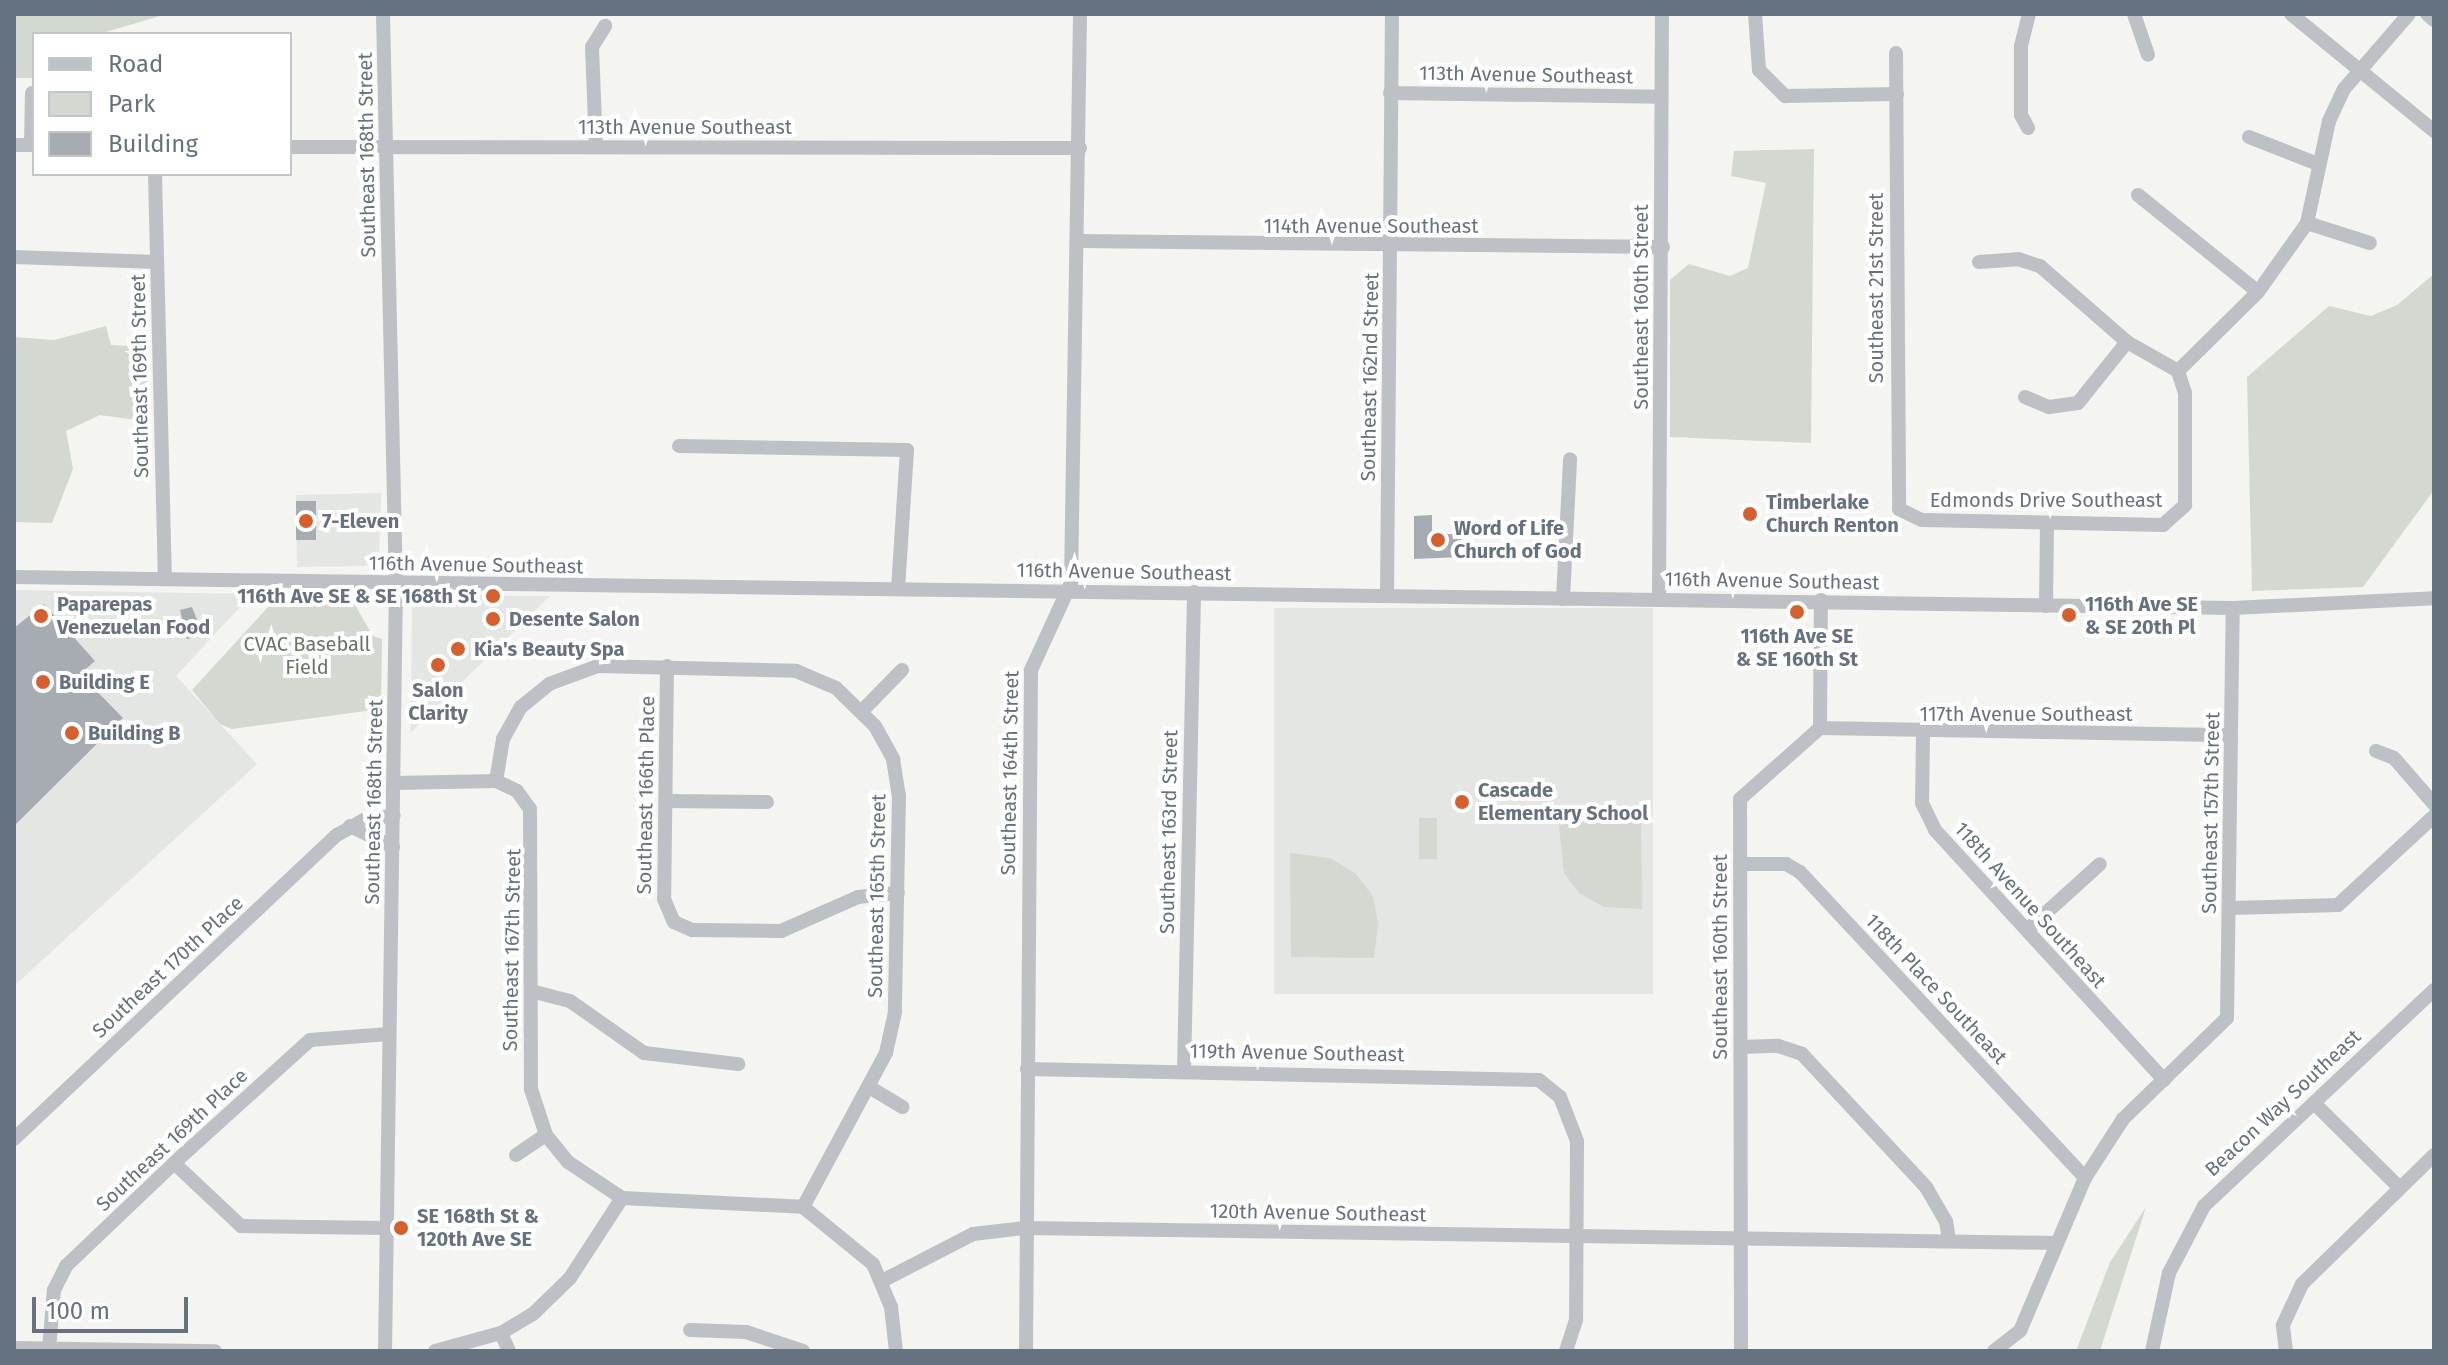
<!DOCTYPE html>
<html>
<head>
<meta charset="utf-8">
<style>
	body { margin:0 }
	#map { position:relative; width:2448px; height:1365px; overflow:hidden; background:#f4f4f0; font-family:"Fira Sans",sans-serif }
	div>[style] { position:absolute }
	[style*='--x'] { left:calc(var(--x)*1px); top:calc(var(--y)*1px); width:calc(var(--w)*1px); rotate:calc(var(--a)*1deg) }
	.built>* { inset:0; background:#e4e6e4; transform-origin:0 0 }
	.green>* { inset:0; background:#d3d9d0; transform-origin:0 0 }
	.building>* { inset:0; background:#a6acb2; transform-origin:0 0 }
	.minor>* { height:14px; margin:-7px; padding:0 7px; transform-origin:7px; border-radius:7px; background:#bdc0c4 }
	.dots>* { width:22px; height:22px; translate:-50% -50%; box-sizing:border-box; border:4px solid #fff; border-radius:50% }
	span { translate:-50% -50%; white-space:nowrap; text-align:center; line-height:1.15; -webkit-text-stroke:8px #fff; paint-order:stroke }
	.street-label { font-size:20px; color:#657280 }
	.poi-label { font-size:20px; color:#657280; font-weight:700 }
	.left { translate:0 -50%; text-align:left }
	.right { translate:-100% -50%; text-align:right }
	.park-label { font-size:20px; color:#667763 }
	.frame { position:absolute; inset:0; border:16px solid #657280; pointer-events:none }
	.legend { position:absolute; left:32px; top:32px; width:260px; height:144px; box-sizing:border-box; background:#fff; border:2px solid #c1c7cc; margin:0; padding:10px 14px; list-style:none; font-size:24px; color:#657280 }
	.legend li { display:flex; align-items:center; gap:16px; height:40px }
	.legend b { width:40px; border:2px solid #c1c7cc }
	.scale { position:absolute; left:32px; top:1297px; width:156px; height:36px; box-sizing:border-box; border:4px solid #657280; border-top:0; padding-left:10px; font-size:24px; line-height:28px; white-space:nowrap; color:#657280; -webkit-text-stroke:6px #fff; paint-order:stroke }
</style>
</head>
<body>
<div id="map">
	<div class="built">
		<i style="clip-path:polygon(381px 493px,379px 555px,366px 566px,297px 567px,296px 495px)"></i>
		<i style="clip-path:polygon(14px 590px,252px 594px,176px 676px,257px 764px,14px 986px)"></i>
		<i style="clip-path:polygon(426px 595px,550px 596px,411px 732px,412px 605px)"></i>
		<i style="left:1274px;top:608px;width:379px;height:386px"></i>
	</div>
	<div class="green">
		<i style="clip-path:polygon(14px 14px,160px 14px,160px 16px,99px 34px,34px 34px,34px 78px,14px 78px)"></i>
		<i style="clip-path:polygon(1814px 149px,1811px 443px,1670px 437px,1670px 280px,1689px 264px,1730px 276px,1748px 268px,1766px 183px,1731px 176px,1734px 151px)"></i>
		<i style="clip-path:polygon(2434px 274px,2434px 490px,2363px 587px,2252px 591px,2247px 377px,2329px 306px,2371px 316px,2397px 305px)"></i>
		<i style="clip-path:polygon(106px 326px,111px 345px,146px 347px,149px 422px,100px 415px,66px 431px,73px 469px,52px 523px,14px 522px,14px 337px,54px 340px)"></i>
		<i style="clip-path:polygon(348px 593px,373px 636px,382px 639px,381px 709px,232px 729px,220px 724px,192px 690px,280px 594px)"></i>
		<i style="clip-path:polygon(1641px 814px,1642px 909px,1604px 907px,1579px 893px,1564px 873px,1559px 825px)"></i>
		<i style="left:1419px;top:818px;width:18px;height:41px"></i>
		<i style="clip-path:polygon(1290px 853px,1330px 858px,1355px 873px,1373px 896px,1378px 923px,1374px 958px,1291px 957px)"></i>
		<i style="clip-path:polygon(2146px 1207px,2100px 1351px,2076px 1351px,2110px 1262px)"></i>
	</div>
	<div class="building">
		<i style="left:296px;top:501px;width:20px;height:39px"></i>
		<i style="clip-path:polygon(1432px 515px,1432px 534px,1461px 534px,1461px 547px,1486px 547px,1486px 556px,1414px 559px,1414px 516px)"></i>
		<i style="clip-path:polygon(44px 604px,95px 661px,80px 674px,123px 718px,14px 826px,14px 628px)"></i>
		<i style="clip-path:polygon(192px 607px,203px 635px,187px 639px,180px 610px)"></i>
	</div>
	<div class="minor">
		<i style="--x:383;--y:14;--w:571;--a:88.7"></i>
		<i style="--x:396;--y:585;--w:766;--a:90.82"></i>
		<i style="--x:1755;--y:14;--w:56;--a:85.9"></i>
		<i style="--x:1759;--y:70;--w:37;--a:45"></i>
		<i style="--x:1785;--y:96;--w:112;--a:-1"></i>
		<i style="--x:2134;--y:14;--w:43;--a:71.1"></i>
		<i style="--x:2291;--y:14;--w:185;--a:39.3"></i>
		<i style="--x:2427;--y:14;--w:9;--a:41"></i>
		<i style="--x:1896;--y:53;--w:456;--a:89.6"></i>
		<i style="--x:1899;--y:509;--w:25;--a:26"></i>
		<i style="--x:1922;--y:520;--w:241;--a:1.2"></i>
		<i style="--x:2163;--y:525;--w:30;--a:-42"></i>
		<i style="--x:2185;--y:505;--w:112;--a:-90"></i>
		<i style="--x:2185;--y:393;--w:23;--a:-108"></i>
		<i style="--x:2178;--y:371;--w:112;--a:-44.6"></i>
		<i style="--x:2258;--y:292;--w:85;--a:-54.6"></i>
		<i style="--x:2307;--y:223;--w:104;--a:-77.8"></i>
		<i style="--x:2329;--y:121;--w:35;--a:-65"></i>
		<i style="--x:2344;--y:89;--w:99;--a:-49.1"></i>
		<i style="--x:1390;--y:93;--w:271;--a:0.8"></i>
		<i style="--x:2028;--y:128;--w:15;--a:-118"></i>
		<i style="--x:2021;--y:115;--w:69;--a:-90"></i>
		<i style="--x:2021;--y:46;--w:33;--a:-76"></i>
		<i style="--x:2249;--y:137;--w:74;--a:21.4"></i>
		<i style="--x:14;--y:145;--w:20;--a:0"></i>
		<i style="--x:31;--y:145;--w:52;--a:-88.9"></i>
		<i style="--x:290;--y:147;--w:790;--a:0.07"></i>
		<i style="--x:596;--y:147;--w:100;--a:-92.3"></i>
		<i style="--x:592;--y:47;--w:25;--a:-58"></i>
		<i style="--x:155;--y:174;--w:404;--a:88.6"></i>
		<i style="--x:2138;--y:195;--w:154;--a:38.9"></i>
		<i style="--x:2307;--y:223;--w:66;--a:17.6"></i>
		<i style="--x:1079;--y:241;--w:584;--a:0.59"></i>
		<i style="--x:14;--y:257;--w:143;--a:2"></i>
		<i style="--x:1979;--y:262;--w:39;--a:-4"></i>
		<i style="--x:2018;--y:259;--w:23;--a:18"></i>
		<i style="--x:2040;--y:266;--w:116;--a:41.1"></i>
		<i style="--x:2127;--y:342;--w:59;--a:29.6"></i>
		<i style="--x:2025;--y:397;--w:26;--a:23"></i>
		<i style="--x:2049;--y:407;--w:29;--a:-8"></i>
		<i style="--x:2078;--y:403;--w:78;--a:-51.2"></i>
		<i style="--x:679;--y:446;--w:228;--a:1"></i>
		<i style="--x:907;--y:450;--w:139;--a:93.7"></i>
		<i style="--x:14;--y:577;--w:2219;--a:0.8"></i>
		<i style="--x:2233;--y:608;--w:201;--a:-2.8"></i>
		<i style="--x:1387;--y:596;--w:582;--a:-89.51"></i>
		<i style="--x:1563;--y:599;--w:140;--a:-87.1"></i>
		<i style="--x:1659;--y:599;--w:585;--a:-89.71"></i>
		<i style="--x:2046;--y:606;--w:82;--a:-89.3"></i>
		<i style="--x:667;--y:666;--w:233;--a:90.7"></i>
		<i style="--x:664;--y:899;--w:25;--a:67"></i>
		<i style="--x:674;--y:922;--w:20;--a:24"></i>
		<i style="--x:692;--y:930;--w:89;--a:0.6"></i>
		<i style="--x:781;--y:931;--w:84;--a:-23.8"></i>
		<i style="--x:858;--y:897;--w:40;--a:-5.7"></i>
		<i style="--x:863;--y:710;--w:56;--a:-45.7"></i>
		<i style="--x:1820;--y:728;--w:411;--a:1"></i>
		<i style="--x:1923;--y:734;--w:69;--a:90.8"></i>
		<i style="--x:1922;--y:803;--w:30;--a:64"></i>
		<i style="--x:1935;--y:830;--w:339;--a:47.5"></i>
		<i style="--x:2376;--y:751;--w:19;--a:21"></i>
		<i style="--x:2394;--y:758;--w:61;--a:49"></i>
		<i style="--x:496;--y:781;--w:43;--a:-80.5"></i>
		<i style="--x:503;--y:739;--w:37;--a:-61"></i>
		<i style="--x:521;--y:707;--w:36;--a:-39"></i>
		<i style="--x:549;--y:684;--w:52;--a:-20.2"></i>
		<i style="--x:598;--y:666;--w:198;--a:1.4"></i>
		<i style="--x:796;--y:671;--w:43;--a:23"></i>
		<i style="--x:836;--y:688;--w:54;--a:44.3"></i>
		<i style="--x:875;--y:726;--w:38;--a:61"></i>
		<i style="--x:893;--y:759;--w:36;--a:81"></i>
		<i style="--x:899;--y:795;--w:217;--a:91.1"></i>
		<i style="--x:895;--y:1012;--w:42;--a:102.4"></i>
		<i style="--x:886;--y:1053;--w:175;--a:118.3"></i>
		<i style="--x:395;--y:783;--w:101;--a:-1.1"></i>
		<i style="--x:496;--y:781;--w:23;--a:25"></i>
		<i style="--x:517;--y:791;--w:22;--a:54"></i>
		<i style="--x:530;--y:809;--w:280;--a:89.8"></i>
		<i style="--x:531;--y:1089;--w:48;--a:71.9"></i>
		<i style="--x:546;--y:1135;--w:35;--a:51"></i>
		<i style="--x:568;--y:1162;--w:65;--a:33.7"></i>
		<i style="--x:622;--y:1198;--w:181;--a:2.8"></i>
		<i style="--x:803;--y:1207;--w:90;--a:39.2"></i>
		<i style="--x:873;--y:1264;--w:47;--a:67.3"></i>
		<i style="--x:891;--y:1307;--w:44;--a:83.5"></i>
		<i style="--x:666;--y:801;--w:101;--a:0.6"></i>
		<i style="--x:350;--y:826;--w:48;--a:26"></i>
		<i style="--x:1740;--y:864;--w:46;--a:0"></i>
		<i style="--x:1786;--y:864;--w:16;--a:30"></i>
		<i style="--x:1800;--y:872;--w:418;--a:47"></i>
		<i style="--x:2230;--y:908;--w:108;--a:-1.6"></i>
		<i style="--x:2338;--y:905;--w:131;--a:-42.8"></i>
		<i style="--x:2027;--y:930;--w:98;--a:-42.1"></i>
		<i style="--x:531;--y:991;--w:40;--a:14.4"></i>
		<i style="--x:570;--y:1001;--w:90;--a:35.1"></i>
		<i style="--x:644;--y:1053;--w:95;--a:6.7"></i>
		<i style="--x:1741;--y:1047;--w:37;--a:-2"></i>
		<i style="--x:1778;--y:1046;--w:25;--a:18"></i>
		<i style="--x:1802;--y:1054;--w:182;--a:47"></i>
		<i style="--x:1926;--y:1187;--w:39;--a:60"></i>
		<i style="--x:1946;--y:1221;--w:20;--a:81"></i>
		<i style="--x:1027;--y:1069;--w:512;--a:1.23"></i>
		<i style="--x:1539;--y:1080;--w:27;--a:39"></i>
		<i style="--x:1560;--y:1097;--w:47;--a:68.9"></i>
		<i style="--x:1577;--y:1141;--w:179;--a:90.3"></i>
		<i style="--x:1576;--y:1320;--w:33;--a:108"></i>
		<i style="--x:1184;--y:1072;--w:480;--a:-88.8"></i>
		<i style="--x:869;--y:1087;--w:39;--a:31"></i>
		<i style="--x:2314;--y:1103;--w:120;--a:44.7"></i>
		<i style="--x:14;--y:1139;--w:444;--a:-43.3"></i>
		<i style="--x:337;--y:835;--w:31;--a:-29"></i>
		<i style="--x:364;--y:820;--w:30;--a:-9"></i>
		<i style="--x:516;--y:1155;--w:36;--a:-34"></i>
		<i style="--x:174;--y:1163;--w:92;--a:43.2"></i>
		<i style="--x:241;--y:1226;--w:146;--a:0.8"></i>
		<i style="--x:882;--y:1281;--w:102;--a:-27.3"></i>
		<i style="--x:973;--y:1234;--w:51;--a:-6.7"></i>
		<i style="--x:1024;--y:1228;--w:1032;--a:0.83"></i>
		<i style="--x:690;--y:1330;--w:56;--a:2"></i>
		<i style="--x:746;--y:1332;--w:60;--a:18.4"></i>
		<i style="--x:501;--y:1333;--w:20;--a:66"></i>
		<i style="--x:14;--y:1348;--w:201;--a:0.9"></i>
		<i style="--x:49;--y:1349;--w:59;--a:-85.2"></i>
		<i style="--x:54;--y:1290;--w:27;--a:-63"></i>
		<i style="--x:66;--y:1266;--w:149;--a:-43.6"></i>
		<i style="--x:174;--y:1163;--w:183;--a:-42.1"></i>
		<i style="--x:310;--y:1040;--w:79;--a:-4.3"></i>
		<i style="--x:435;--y:1351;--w:68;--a:-15.3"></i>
		<i style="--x:501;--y:1333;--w:37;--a:-31"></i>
		<i style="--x:533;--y:1314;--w:52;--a:-44.2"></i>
		<i style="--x:570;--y:1278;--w:95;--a:-57"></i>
		<i style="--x:1026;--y:1351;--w:681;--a:-89.58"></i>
		<i style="--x:1031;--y:670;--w:96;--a:-65.3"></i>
		<i style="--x:1071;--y:583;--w:569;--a:-89.09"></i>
		<i style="--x:1741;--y:1351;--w:552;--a:-90.1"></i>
		<i style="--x:1740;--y:799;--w:107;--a:-41.6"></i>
		<i style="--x:1820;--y:728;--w:128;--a:-89.6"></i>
		<i style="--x:1994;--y:1351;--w:33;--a:-38"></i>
		<i style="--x:2020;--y:1331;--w:166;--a:-67"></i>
		<i style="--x:2085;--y:1178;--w:70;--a:-57.2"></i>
		<i style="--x:2123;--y:1119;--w:145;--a:-44.2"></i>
		<i style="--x:2227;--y:1018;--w:410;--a:-89.2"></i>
		<i style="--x:2152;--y:1351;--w:80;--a:-77.7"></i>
		<i style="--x:2169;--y:1273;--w:76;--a:-62.4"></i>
		<i style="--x:2204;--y:1206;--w:316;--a:-43.2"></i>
		<i style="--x:2286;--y:1351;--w:26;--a:-97"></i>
		<i style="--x:2283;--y:1325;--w:45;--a:-65.1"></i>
		<i style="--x:2302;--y:1284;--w:185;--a:-44.3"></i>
	</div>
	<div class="dots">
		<i style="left:1750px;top:514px;background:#d85f2c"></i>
		<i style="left:306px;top:521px;background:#d85f2c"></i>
		<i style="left:1438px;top:540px;background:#d85f2c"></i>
		<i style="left:493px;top:596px;background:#d85f2c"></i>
		<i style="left:1797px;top:612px;background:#d85f2c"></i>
		<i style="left:2069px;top:615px;background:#d85f2c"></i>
		<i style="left:41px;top:616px;background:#d85f2c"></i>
		<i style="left:493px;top:619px;background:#d85f2c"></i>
		<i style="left:458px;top:649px;background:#d85f2c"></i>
		<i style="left:438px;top:665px;background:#d85f2c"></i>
		<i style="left:43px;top:682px;background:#d85f2c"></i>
		<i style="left:72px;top:733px;background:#d85f2c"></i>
		<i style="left:1462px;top:802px;background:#d85f2c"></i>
		<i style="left:401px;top:1228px;background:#d85f2c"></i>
	</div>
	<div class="street-label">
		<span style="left:1526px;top:75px;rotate:1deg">113th Avenue Southeast</span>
		<span style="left:685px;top:127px">113th Avenue Southeast</span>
		<span style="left:367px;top:155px;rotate:-91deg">Southeast 168th Street</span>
		<span style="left:1371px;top:226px">114th Avenue Southeast</span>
		<span style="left:1876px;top:288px;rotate:-90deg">Southeast 21st Street</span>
		<span style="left:1641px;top:307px;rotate:-90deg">Southeast 160th Street</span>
		<span style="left:140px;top:376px;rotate:-91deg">Southeast 169th Street</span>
		<span style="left:1370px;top:377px;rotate:-89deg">Southeast 162nd Street</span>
		<span style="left:2046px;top:500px">Edmonds Drive Southeast</span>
		<span style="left:476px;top:565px;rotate:1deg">116th Avenue Southeast</span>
		<span style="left:1124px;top:572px;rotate:1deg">116th Avenue Southeast</span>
		<span style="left:1772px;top:581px;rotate:1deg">116th Avenue Southeast</span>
		<span style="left:2026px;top:714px">117th Avenue Southeast</span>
		<span style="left:1010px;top:773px;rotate:-89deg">Southeast 164th Street</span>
		<span style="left:646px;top:795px;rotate:-89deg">Southeast 166th Place</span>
		<span style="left:374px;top:802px;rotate:-89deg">Southeast 168th Street</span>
		<span style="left:2211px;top:813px;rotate:-89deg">Southeast 157th Street</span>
		<span style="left:1169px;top:832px;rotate:-89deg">Southeast 163rd Street</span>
		<span style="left:877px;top:896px;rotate:-89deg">Southeast 165th Street</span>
		<span style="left:2030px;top:905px;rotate:48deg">118th Avenue Southeast</span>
		<span style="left:512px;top:950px;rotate:-89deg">Southeast 167th Street</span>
		<span style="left:1720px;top:957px;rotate:-90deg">Southeast 160th Street</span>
		<span style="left:168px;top:967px;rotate:-43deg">Southeast 170th Place</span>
		<span style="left:1936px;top:989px;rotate:47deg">118th Place Southeast</span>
		<span style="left:1297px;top:1053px;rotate:1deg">119th Avenue Southeast</span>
		<span style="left:2283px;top:1103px;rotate:-43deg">Beacon Way Southeast</span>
		<span style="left:172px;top:1140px;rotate:-43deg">Southeast 169th Place</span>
		<span style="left:1318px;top:1213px;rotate:1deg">120th Avenue Southeast</span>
	</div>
	<div class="poi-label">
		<span class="left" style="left:1766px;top:514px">Timberlake<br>Church Renton</span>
		<span class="left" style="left:322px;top:521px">7-Eleven</span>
		<span class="left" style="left:1454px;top:540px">Word of Life<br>Church of God</span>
		<span class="right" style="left:477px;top:596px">116th Ave SE &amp; SE 168th St</span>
		<span class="left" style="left:57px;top:616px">Paparepas<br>Venezuelan Food</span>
		<span class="left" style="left:2085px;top:616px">116th Ave SE<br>&amp; SE 20th Pl</span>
		<span class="left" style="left:509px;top:619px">Desente Salon</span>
		<span style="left:1797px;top:648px">116th Ave SE<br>&amp; SE 160th St</span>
		<span class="left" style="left:474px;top:649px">Kia's Beauty Spa</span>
		<span class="left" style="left:59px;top:682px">Building E</span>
		<span style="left:438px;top:702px">Salon<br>Clarity</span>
		<span class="left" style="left:88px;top:733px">Building B</span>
		<span class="left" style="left:1478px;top:802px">Cascade<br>Elementary School</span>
		<span class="left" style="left:417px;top:1228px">SE 168th St &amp;<br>120th Ave SE</span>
	</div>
	<div class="park-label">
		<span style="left:307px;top:656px">CVAC Baseball<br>Field</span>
	</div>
	<div class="frame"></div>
	<ul class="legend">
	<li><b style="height:10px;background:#bdc0c4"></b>Road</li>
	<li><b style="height:22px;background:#d3d9d0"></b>Park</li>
	<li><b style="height:22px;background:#a6acb2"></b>Building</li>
	</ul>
	<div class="scale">100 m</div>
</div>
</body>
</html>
